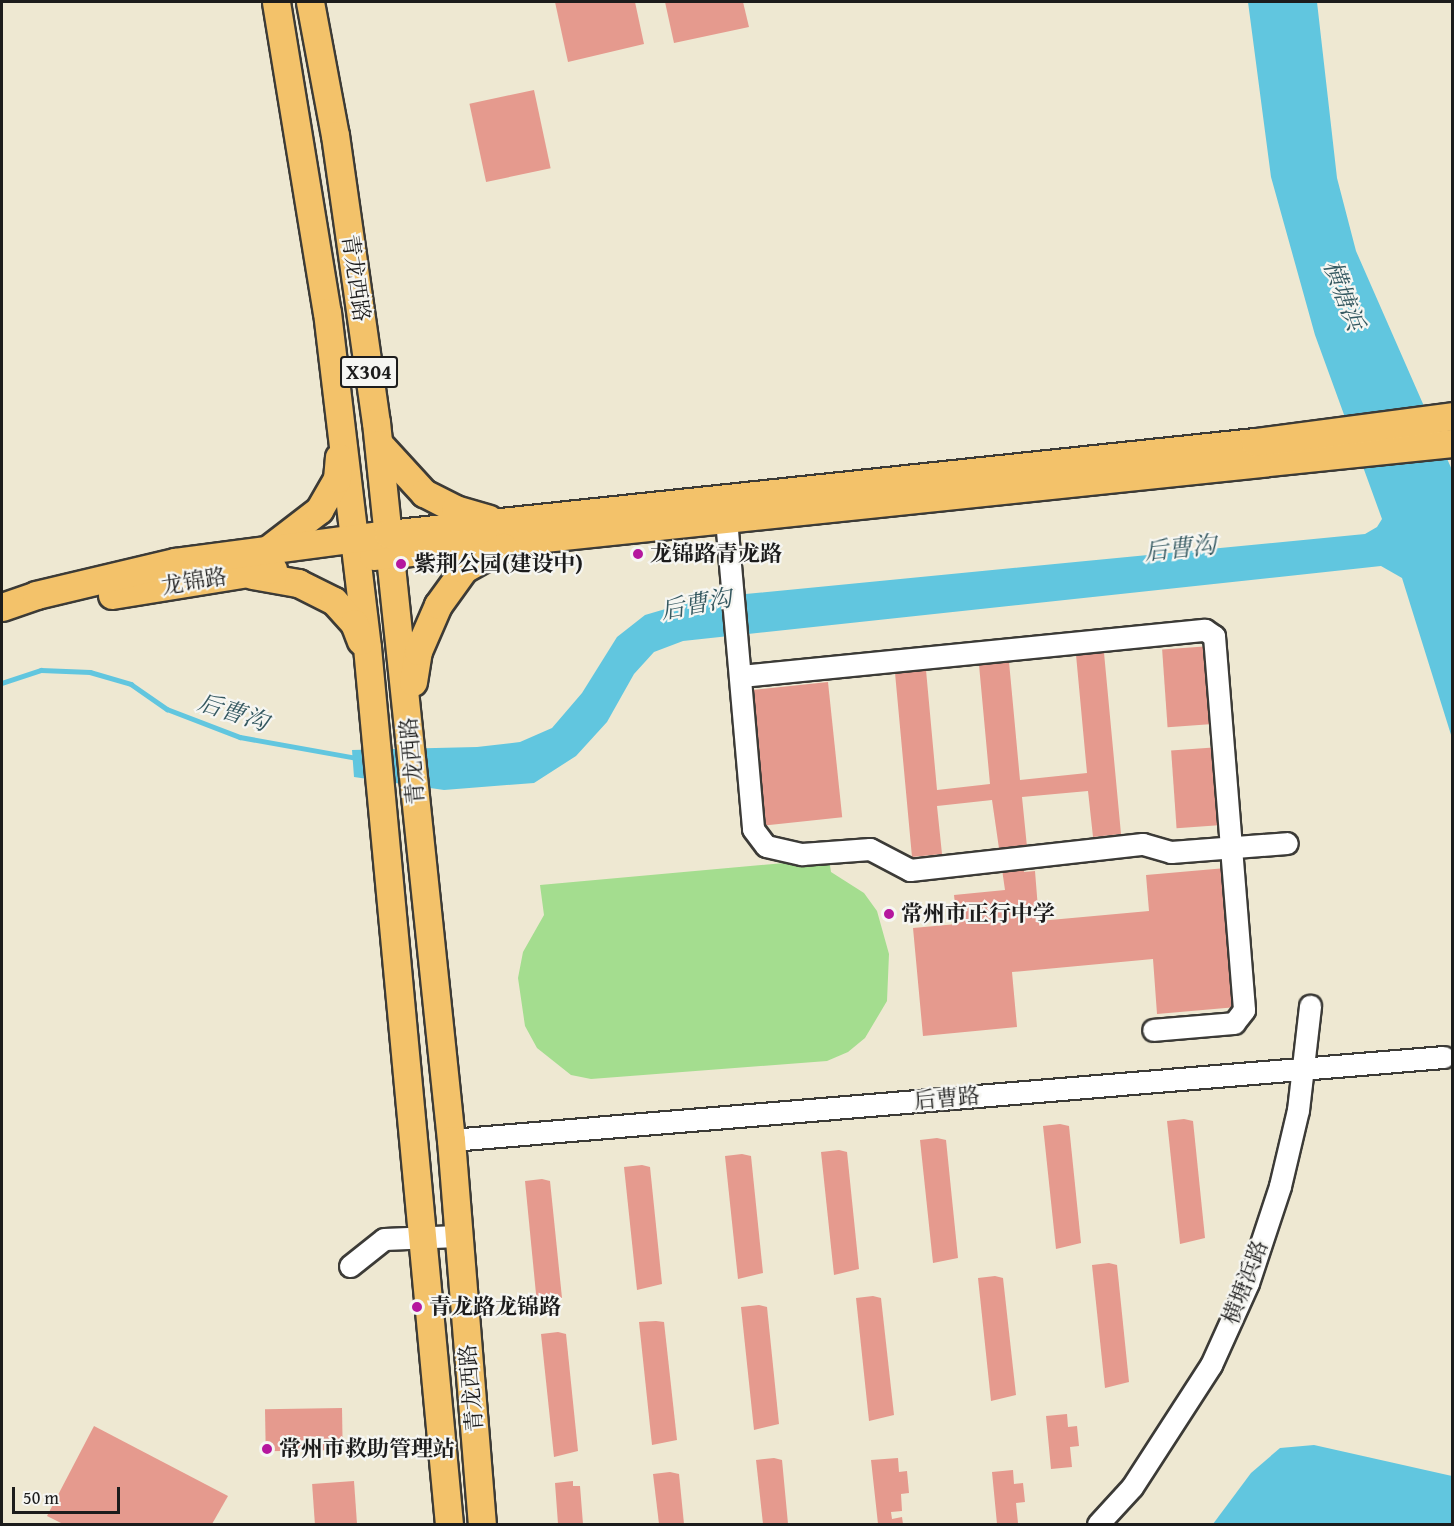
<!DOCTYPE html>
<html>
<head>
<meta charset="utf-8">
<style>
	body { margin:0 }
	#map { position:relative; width:1454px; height:1526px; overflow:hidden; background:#eee8d2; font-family:"Gentium Book Plus","Noto Serif SC",serif }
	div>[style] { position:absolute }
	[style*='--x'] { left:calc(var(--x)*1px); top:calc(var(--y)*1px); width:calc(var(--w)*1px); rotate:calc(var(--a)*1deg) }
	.green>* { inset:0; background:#a4dd8f }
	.water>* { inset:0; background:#61c6df }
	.stream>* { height:4.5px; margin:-2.25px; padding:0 2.25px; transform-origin:2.25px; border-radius:2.25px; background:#61c6df }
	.building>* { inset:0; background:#e59a8e; transform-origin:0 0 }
	.roads { filter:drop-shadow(2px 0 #3c3b37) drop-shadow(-2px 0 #3c3b37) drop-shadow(0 2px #3c3b37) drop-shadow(0 -2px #3c3b37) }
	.minor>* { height:21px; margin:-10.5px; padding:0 10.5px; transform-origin:10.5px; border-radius:10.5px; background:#fff }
	.major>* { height:27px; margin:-13.5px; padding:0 13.5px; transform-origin:13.5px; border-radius:13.5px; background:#f3c26a }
	.dots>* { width:16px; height:16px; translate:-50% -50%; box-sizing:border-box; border:3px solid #f6f6f2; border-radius:50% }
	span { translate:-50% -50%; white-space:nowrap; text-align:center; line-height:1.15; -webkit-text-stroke:4.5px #f6f6f2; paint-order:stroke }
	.shield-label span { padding:2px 4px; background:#f6f6f2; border:2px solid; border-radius:4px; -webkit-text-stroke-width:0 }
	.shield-label { font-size:21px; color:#1c1c1c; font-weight:700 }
	.street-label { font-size:22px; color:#1c1c1c }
	.poi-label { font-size:22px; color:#1c1c1c; font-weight:700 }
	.left { translate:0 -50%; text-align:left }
	.water-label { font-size:24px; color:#345860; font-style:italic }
	.frame { position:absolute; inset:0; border:3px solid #1c1c1c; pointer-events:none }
	.scale { position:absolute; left:12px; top:1487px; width:108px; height:27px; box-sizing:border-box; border:3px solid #1c1c1c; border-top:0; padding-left:8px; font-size:18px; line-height:21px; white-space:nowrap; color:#1c1c1c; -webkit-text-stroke:4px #f6f6f2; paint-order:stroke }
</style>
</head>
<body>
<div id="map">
	<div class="green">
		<i style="clip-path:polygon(829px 859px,831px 872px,864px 893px,877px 911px,889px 954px,887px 1001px,865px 1038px,848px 1052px,827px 1061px,591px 1079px,571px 1075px,537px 1048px,525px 1026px,518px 978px,523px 952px,544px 915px,540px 885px)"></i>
	</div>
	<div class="water">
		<i style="clip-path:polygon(1248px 2px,1317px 2px,1337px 178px,1356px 251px,1452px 470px,1452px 738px,1402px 578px,1381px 566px,683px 641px,654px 652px,634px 674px,607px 722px,576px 756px,534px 783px,444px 790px,354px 777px,352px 750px,477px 747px,520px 742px,552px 728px,582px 693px,617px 637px,645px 615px,679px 605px,735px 595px,1365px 534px,1377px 527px,1382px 519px,1315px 335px,1271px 177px)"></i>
		<i style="clip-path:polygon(1314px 1445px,1452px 1476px,1452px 1524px,1213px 1524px,1251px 1473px,1280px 1448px)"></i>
	</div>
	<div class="stream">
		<i style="--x:2;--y:683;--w:41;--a:-18.4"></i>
		<i style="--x:41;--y:670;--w:49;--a:2.3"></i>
		<i style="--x:90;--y:672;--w:43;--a:16.3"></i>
		<i style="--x:131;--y:684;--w:44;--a:34.8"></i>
		<i style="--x:167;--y:709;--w:78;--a:21"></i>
		<i style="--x:240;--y:737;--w:119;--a:10.2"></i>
	</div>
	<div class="building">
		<i style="clip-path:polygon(555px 2px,635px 2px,644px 44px,568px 62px)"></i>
		<i style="clip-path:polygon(665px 2px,743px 2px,749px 27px,674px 43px)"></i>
		<i style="left:534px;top:90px;width:80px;height:66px;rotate:78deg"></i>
		<i style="clip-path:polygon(1103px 642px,1121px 834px,1093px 837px,1088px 791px,1022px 797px,1027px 847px,1022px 848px,1024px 872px,1035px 871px,1039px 921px,1149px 911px,1146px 875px,1226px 868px,1237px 1007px,1157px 1014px,1153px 959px,1012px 972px,1017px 1027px,923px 1036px,913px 928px,957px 924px,954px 895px,1005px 890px,992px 800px,937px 806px,942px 854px,912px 857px,894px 662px,925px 659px,937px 790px,990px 784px,978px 654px,1008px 651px,1020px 780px,1087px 773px,1075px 644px)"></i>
		<i style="left:1211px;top:646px;width:78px;height:49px;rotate:86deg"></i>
		<i style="left:828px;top:682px;width:136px;height:78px;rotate:84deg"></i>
		<i style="left:1220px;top:747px;width:78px;height:49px;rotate:86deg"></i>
		<i style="clip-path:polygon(1184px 1119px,1193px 1121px,1205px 1238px,1180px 1244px,1167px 1121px)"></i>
		<i style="clip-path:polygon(1060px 1124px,1069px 1126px,1081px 1243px,1056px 1249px,1043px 1126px)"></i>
		<i style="clip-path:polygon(937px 1138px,946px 1140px,958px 1258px,933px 1263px,920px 1140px)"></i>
		<i style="clip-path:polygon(839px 1150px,847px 1152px,859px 1269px,834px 1275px,821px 1152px)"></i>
		<i style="clip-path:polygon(742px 1154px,751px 1156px,763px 1273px,738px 1279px,725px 1156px)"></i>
		<i style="clip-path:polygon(642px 1165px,650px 1167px,662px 1284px,637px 1290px,624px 1167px)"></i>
		<i style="clip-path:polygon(542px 1179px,550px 1181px,562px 1298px,537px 1304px,525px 1181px)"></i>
		<i style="clip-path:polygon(1109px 1263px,1117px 1265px,1129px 1382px,1105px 1388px,1092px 1265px)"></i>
		<i style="clip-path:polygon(995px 1276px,1003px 1278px,1016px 1395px,991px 1401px,978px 1278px)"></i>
		<i style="clip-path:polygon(873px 1296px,881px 1298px,894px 1415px,869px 1421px,856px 1298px)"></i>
		<i style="clip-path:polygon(759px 1305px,767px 1307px,779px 1424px,754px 1430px,741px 1307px)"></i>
		<i style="clip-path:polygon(656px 1321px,664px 1322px,677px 1440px,652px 1445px,639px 1322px)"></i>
		<i style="clip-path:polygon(558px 1332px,566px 1334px,578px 1451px,554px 1457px,541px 1334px)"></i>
		<i style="left:342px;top:1408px;width:42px;height:77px;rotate:89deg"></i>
		<i style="clip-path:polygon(1067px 1414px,1068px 1427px,1077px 1426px,1079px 1446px,1070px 1447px,1072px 1467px,1051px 1469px,1046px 1416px)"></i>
		<i style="clip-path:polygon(94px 1426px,228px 1496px,212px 1524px,63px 1524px,47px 1516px)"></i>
		<i style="clip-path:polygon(774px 1458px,782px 1460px,788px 1524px,763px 1524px,756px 1460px)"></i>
		<i style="clip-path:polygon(898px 1458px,899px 1472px,907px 1471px,909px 1493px,901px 1494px,902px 1511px,891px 1512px,892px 1519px,902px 1517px,903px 1524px,878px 1524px,871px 1460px)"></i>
		<i style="clip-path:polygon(1013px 1470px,1014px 1484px,1023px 1483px,1025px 1502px,1016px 1503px,1018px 1523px,997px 1524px,992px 1472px)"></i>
		<i style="clip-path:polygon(670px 1472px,679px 1474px,684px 1524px,659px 1524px,653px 1474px)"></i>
		<i style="left:354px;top:1481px;width:43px;height:42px;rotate:86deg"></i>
		<i style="clip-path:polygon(573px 1481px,573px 1486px,580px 1486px,583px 1524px,558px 1524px,555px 1483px)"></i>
	</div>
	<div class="roads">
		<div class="minor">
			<i style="--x:726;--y:519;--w:311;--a:85"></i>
			<i style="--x:753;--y:829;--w:21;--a:53"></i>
			<i style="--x:766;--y:846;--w:37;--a:13"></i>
			<i style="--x:802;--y:854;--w:68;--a:-4.2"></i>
			<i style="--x:870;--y:849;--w:45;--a:27.7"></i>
			<i style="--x:910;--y:870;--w:234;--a:-6.4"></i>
			<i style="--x:1143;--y:844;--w:29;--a:16"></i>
			<i style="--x:1171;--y:852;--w:116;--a:-4.4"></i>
			<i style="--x:741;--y:676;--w:466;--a:-5.7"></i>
			<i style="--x:1205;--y:630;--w:11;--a:34"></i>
			<i style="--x:1214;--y:636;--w:375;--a:85.4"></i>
			<i style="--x:1244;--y:1010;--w:16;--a:128"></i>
			<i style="--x:1234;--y:1023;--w:81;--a:175.1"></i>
			<i style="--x:451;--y:1140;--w:996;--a:-4.78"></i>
			<i style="--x:350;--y:1266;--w:43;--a:-38.5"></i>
			<i style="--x:384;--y:1239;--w:73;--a:-2.4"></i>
			<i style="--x:1098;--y:1524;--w:50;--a:-47.4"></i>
			<i style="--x:1132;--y:1487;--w:145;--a:-57.1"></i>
			<i style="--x:1211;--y:1365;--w:90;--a:-65.7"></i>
			<i style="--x:1248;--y:1283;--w:102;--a:-71.7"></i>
			<i style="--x:1280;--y:1186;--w:78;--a:-76.7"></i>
			<i style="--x:1298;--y:1110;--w:105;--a:-83.4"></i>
		</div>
		<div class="major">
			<i style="--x:276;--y:2;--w:314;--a:80.7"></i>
			<i style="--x:327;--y:312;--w:337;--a:83.2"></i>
			<i style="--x:367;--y:647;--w:881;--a:84.66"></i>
			<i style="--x:310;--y:2;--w:135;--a:79.4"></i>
			<i style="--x:335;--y:135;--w:290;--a:81.9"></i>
			<i style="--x:376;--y:422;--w:722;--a:84.04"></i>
			<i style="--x:451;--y:1140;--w:385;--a:85.4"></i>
			<i style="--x:379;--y:444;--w:67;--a:47.4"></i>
			<i style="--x:424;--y:493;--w:35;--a:27"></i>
			<i style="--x:455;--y:509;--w:35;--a:16"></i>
			<i style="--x:267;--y:550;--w:66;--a:-37.6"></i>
			<i style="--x:319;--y:510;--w:36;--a:-60"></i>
			<i style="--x:337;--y:479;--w:22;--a:-85"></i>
			<i style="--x:373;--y:556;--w:1085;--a:-5.98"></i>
			<i style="--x:252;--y:575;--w:47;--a:9.9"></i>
			<i style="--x:298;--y:583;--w:40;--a:26.6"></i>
			<i style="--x:334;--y:601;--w:30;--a:48"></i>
			<i style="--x:354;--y:623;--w:19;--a:69"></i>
			<i style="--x:112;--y:595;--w:163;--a:-9.2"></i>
			<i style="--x:2;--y:607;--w:36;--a:-19"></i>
			<i style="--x:36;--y:595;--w:143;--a:-13.4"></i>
			<i style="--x:175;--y:562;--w:215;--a:-7.5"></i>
			<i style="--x:388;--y:534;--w:872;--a:-6.06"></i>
			<i style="--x:1255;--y:442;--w:199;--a:-7.5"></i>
			<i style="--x:413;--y:682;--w:31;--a:-81"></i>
			<i style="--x:418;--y:651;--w:50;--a:-66.5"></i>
			<i style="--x:438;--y:605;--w:44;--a:-54.2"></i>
			<i style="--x:464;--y:569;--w:45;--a:-29.4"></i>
		</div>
	</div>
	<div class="dots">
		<i style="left:638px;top:554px;background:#b5179e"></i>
		<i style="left:401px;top:564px;background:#b5179e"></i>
		<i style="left:889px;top:914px;background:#b5179e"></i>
		<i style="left:417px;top:1307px;background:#b5179e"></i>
		<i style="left:267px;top:1449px;background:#b5179e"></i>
	</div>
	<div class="shield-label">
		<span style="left:369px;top:372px">X304</span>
	</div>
	<div class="street-label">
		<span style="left:356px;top:278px;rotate:82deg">青龙西路</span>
		<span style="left:194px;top:581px;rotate:-9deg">龙锦路</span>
		<span style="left:412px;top:761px;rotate:-95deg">青龙西路</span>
		<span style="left:947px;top:1098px;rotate:-5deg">后曹路</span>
		<span style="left:1245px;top:1282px;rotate:-69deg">横塘浜路</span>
		<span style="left:471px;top:1388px;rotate:-95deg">青龙西路</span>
	</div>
	<div class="poi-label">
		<span class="left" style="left:650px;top:554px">龙锦路青龙路</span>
		<span class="left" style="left:414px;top:564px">紫荆公园(建设中)</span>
		<span class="left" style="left:901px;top:914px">常州市正行中学</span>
		<span class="left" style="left:429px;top:1307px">青龙路龙锦路</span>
		<span class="left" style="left:279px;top:1449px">常州市救助管理站</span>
	</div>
	<div class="water-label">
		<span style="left:1344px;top:295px;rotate:69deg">横塘浜</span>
		<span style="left:1180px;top:548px;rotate:-6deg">后曹沟</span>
		<span style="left:696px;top:604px;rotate:-11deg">后曹沟</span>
		<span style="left:233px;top:712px;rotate:18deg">后曹沟</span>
	</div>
	<div class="frame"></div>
	<div class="scale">50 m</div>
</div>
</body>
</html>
